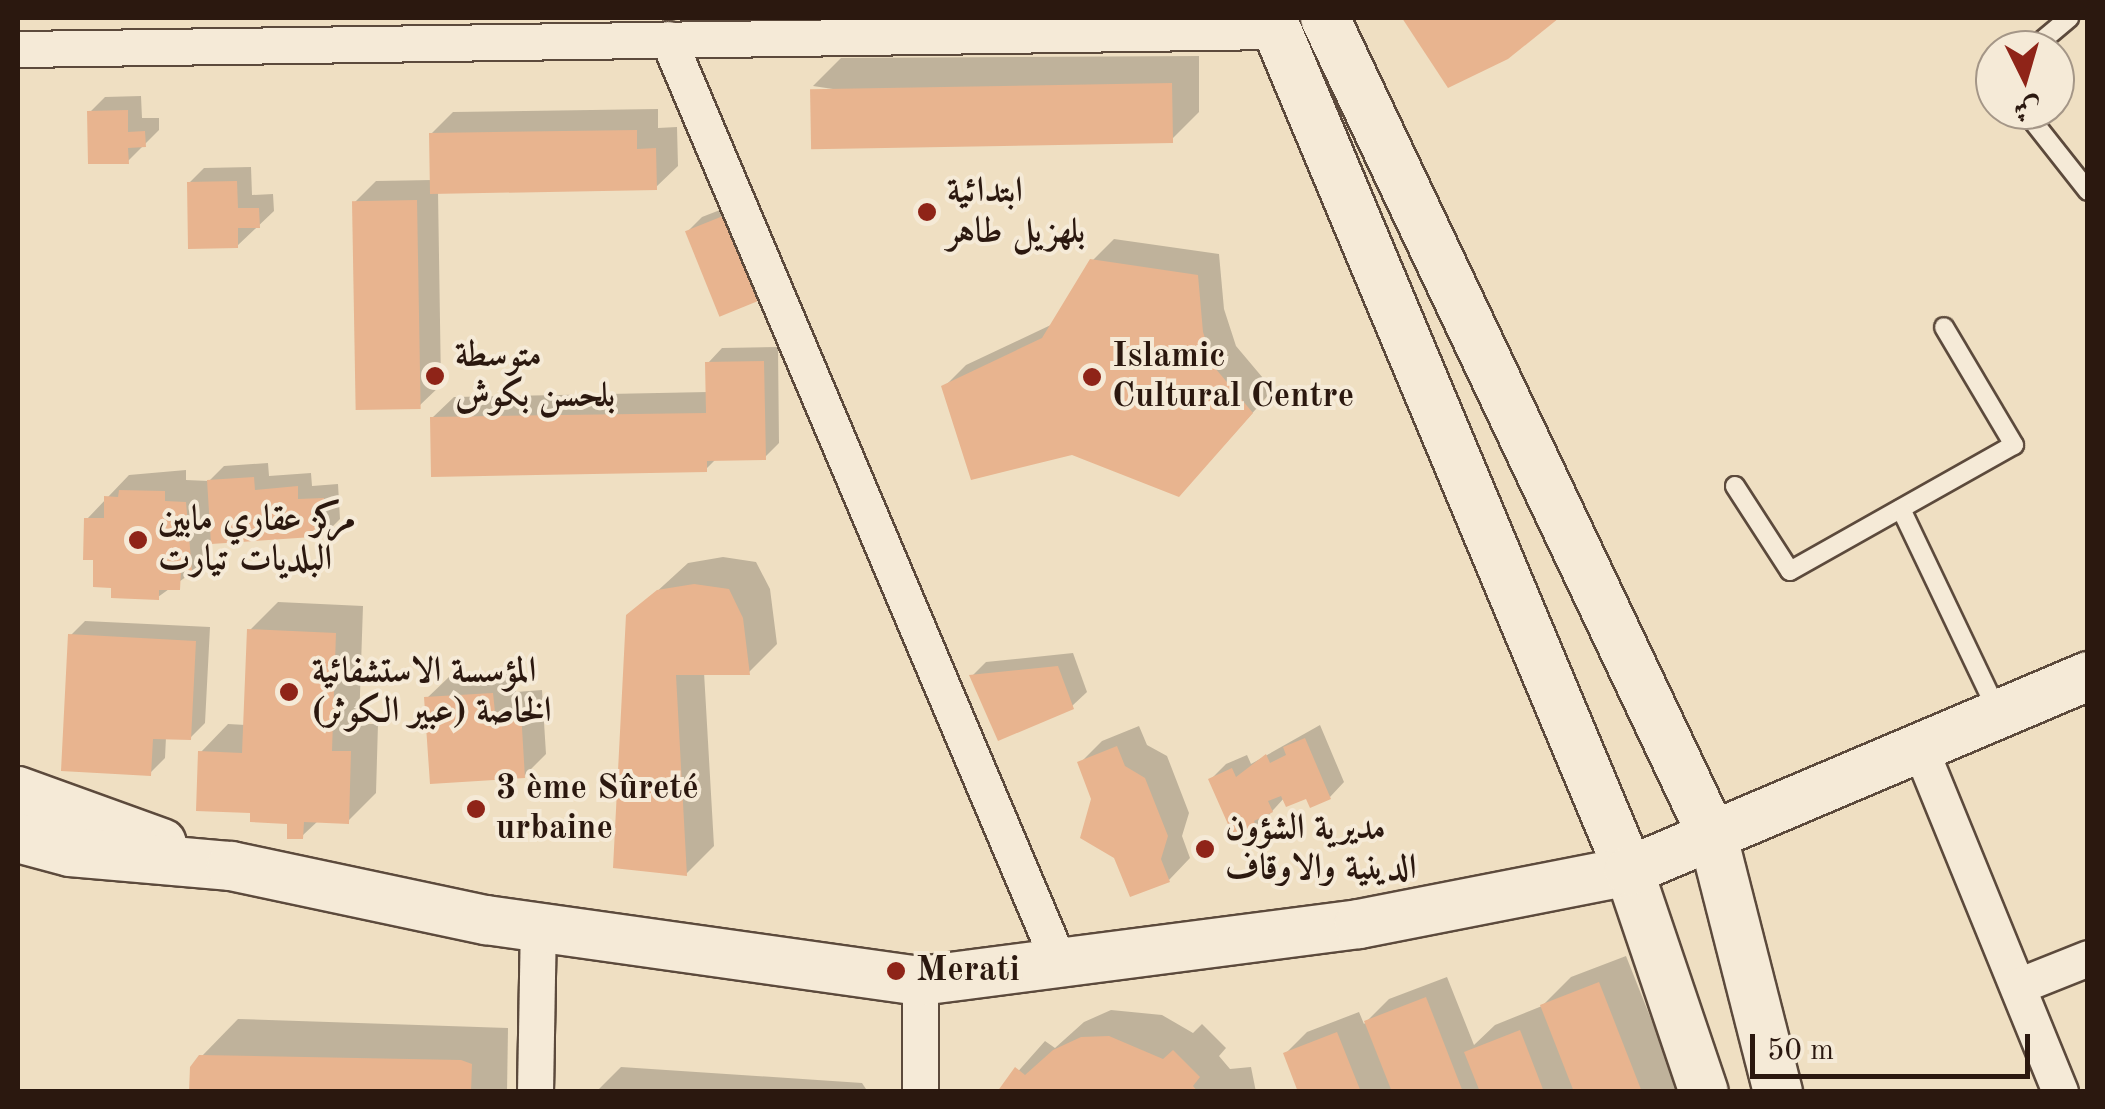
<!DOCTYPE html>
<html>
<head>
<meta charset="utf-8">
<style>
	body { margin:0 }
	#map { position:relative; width:2105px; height:1109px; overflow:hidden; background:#efdfc2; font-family:"Old Standard TT",Amiri,serif }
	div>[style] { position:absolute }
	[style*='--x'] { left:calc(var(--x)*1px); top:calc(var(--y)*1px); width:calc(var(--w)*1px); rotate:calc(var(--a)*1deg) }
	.shadow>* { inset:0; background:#0003 }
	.building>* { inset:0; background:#e8b48f; transform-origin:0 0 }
	.roads { filter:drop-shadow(2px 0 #5c4a3c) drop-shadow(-2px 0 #5c4a3c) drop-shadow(0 2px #5c4a3c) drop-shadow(0 -2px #5c4a3c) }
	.lane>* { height:18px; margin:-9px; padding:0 9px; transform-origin:9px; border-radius:9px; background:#f5ead7 }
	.street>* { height:35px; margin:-17.5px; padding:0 17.5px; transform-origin:17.5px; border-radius:17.5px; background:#f5ead7 }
	.secondary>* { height:48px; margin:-24px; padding:0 24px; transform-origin:24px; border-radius:24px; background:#f5ead7 }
	.dots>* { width:28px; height:28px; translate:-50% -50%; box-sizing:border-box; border:5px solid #f5ead7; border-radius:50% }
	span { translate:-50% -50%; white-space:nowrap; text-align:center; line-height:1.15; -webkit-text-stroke:8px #f5ead7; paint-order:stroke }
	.poi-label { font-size:35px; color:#2b180f; font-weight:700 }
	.left { translate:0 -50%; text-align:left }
	.frame { position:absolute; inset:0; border:20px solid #2b180f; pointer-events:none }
	.north { position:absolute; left:1975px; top:30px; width:100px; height:100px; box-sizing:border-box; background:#f5ead7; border:2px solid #a49687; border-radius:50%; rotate:175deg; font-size:28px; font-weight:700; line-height:40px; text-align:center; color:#2b180f }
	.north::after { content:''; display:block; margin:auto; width:35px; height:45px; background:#8f2418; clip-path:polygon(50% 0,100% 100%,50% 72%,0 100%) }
	.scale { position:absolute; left:1750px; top:1034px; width:280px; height:45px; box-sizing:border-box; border:5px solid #2b180f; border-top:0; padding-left:12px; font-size:30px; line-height:35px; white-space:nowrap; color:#2b180f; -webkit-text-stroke:8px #f5ead7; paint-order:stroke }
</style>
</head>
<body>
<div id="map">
	<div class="shadow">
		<i style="clip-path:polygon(1405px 18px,1555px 18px,1506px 57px,1449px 84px)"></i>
		<i style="clip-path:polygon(1199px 56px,1199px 112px,1171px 140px,813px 86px,841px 58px)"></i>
		<i style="clip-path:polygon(141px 96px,142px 118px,159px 118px,159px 130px,128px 161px,90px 112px,105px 97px)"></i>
		<i style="clip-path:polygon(658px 109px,658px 128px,677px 127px,678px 166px,656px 187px,438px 191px,441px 385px,419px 406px,354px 203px,376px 181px,432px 180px,431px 134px,453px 112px)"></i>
		<i style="clip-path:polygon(251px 167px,252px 195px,273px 194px,274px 211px,237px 246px,189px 183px,204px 168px)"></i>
		<i style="clip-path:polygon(738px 203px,771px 284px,756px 299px,687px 232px,702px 217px)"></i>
		<i style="clip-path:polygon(1114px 239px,1219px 254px,1224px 309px,1236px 346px,1273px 390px,1200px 472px,944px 387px,966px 365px,1055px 323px,1092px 261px)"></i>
		<i style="clip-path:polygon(778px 347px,779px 443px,765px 457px,717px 458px,706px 469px,432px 418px,454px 397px,708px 392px,708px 363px,722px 348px)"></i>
		<i style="clip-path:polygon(268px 463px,269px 476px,311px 473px,312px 486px,338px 484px,340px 519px,326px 533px,212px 541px,201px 566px,158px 597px,113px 585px,96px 557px,87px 519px,129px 475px,186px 470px,186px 480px,209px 481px,224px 466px)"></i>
		<i style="clip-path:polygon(723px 557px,756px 562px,770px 589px,777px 644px,749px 672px,704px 672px,714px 846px,686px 874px,629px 617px,688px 563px)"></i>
		<i style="clip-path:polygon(278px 602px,363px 606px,359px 724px,378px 724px,376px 793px,348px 821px,319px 820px,302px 836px,289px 822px,253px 811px,201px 752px,228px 724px,246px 725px,250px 630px)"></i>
		<i style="clip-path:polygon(85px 621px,210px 627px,205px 723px,190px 738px,166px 737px,165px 758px,150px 773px,70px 636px)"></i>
		<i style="clip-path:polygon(1073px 653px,1087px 692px,1072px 706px,972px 676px,986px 662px)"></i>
		<i style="clip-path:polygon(514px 672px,516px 692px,542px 690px,546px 754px,524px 776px,427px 698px,449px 677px)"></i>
		<i style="clip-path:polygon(1320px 725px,1344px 782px,1330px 797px,1285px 797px,1257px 828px,1211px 779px,1226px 764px,1247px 755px,1251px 764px)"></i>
		<i style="clip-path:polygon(1139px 726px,1147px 745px,1167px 756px,1189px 813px,1182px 836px,1190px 858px,1169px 880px,1094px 799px,1080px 763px,1102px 741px)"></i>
		<i style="clip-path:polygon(1626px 956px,1680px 1092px,1301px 1092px,1286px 1053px,1307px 1032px,1359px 1012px,1364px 1024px,1389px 999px,1447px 977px,1474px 1045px,1495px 1025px,1542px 1006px,1571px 977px)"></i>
		<i style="clip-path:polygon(1111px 1010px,1162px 1015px,1193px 1033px,1202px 1024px,1226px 1048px,1219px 1056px,1230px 1069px,1251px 1067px,1256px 1092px,1000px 1092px,1045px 1041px,1055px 1048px,1084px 1022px)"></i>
		<i style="clip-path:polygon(238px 1019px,508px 1028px,507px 1092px,192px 1092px,201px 1057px)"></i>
		<i style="clip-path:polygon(621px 1067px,862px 1083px,868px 1092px,596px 1092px)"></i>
	</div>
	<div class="building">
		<i style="clip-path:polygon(1402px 18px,1559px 18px,1508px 59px,1448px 88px)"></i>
		<i style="left:1172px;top:83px;width:60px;height:362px;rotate:89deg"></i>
		<i style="clip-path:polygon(128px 110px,128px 132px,145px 131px,146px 147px,128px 148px,129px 164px,88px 164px,87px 111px)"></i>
		<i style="clip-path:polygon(637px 130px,637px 149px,656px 148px,657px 190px,430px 194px,429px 133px)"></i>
		<i style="clip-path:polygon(237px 181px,238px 208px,259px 208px,260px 228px,238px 228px,238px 248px,188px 249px,187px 182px)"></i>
		<i style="left:417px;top:200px;width:209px;height:65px;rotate:89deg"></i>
		<i style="left:723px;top:216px;width:92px;height:41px;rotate:68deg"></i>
		<i style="clip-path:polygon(1090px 259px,1198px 275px,1203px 332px,1215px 368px,1253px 413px,1179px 497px,1072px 455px,971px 480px,941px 386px,1042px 338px)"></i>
		<i style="clip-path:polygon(764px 361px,766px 460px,707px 461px,707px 472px,431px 477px,430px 417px,706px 413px,705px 362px)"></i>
		<i style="clip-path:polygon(254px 477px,255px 490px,298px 486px,298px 499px,324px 498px,327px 536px,211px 544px,207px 480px)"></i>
		<i style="clip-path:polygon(119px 490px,165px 491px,165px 501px,186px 502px,192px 571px,181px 570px,180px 590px,159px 590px,159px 600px,111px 598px,111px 588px,93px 587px,93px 560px,83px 560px,84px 518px,104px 518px,104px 496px,118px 497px)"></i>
		<i style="clip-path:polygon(694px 584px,729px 589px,743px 618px,750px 675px,676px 675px,687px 876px,613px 868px,626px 615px,657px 590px)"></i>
		<i style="clip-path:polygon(247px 629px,336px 633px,332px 751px,351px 751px,349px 824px,304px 822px,303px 839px,287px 839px,287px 824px,250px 822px,250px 813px,196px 811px,198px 751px,242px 753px)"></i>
		<i style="clip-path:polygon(68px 634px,196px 641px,191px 740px,153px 739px,151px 776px,61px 771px)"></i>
		<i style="clip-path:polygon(1058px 666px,1074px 709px,998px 741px,969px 675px)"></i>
		<i style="clip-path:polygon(493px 693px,495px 712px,521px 711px,525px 778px,430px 784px,424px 697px)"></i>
		<i style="clip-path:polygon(1305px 738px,1331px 799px,1310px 808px,1306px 799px,1286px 807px,1281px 796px,1268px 801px,1273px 812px,1254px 821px,1258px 830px,1235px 840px,1208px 779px,1232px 768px,1236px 777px,1266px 754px,1270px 763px,1286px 755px,1283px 747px)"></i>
		<i style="clip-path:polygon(1117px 746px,1125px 766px,1145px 778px,1168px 836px,1161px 859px,1170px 882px,1130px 897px,1114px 858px,1080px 838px,1091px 799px,1077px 762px)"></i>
		<i style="clip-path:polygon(1599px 982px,1642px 1092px,1574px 1092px,1540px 1005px)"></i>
		<i style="clip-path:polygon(1426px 997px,1463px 1092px,1392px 1092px,1364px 1021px)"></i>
		<i style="clip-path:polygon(1520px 1030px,1544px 1092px,1480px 1092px,1464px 1052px)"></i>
		<i style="clip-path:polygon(1337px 1032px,1361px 1092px,1298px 1092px,1283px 1053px)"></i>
		<i style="clip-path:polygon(1109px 1036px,1163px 1059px,1173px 1050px,1200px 1077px,1193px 1086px,1198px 1092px,997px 1092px,1015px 1067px,1025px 1075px,1053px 1050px,1081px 1037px)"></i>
		<i style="clip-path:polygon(199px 1055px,461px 1060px,472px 1064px,471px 1092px,189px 1092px,190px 1067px)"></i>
	</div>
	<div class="roads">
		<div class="lane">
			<i style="--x:2031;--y:50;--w:50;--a:-40.1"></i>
			<i style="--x:2024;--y:110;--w:103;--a:51.7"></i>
			<i style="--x:1735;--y:486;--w:101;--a:57.1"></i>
			<i style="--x:1790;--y:571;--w:257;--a:-29.4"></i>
			<i style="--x:2014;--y:445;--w:137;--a:-120.7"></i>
			<i style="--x:1901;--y:509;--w:225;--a:64.5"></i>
		</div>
		<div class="street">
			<i style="--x:668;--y:39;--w:1008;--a:67.05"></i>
			<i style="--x:18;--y:49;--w:1262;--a:-0.82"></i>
			<i style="--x:1921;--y:751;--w:368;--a:67.8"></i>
			<i style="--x:920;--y:981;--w:111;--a:90"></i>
			<i style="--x:2018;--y:986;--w:75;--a:-21.8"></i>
			<i style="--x:535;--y:1092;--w:165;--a:-89"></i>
		</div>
		<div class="secondary">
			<i style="--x:1272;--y:18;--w:925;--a:67.29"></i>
			<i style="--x:1629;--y:871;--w:233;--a:71.3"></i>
			<i style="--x:1325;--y:18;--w:906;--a:64.65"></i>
			<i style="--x:1713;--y:837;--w:263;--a:75.7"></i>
			<i style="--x:18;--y:791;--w:153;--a:19.9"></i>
			<i style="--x:18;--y:838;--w:54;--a:15.1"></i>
			<i style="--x:70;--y:852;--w:162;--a:5"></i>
			<i style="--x:231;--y:866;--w:261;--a:12"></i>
			<i style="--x:486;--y:920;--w:438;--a:8"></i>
			<i style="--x:920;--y:981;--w:443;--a:-7.4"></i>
			<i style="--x:1359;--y:924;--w:275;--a:-11.1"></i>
			<i style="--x:1629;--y:871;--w:499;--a:-23"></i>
		</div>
	</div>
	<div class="dots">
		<i style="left:927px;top:212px;background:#8f2418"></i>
		<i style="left:435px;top:376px;background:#8f2418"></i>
		<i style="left:1092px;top:377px;background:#8f2418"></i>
		<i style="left:138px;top:540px;background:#8f2418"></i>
		<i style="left:289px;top:692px;background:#8f2418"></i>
		<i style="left:476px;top:809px;background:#8f2418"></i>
		<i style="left:1205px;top:849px;background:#8f2418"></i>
		<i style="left:896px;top:971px;background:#8f2418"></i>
	</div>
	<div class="poi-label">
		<span class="left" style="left:947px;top:212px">ابتدائية<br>بلهزيل طاهر</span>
		<span class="left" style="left:455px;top:376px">متوسطة<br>بلحسن بكوش</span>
		<span class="left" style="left:1112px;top:377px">Islamic<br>Cultural Centre</span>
		<span class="left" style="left:158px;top:540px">مركز عقاري مابين<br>البلديات تيارت</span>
		<span class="left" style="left:312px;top:692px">المؤسسة الاستشفائية<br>الخاصة (عبير الكوثر)</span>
		<span class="left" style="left:496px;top:809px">3 ème Sûreté<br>urbaine</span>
		<span class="left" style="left:1225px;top:849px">مديرية الشؤون<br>الدينية والاوقاف</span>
		<span class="left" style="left:916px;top:971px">Merati</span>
	</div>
	<div class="frame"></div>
	<div class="north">ش</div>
	<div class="scale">50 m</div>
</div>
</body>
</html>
